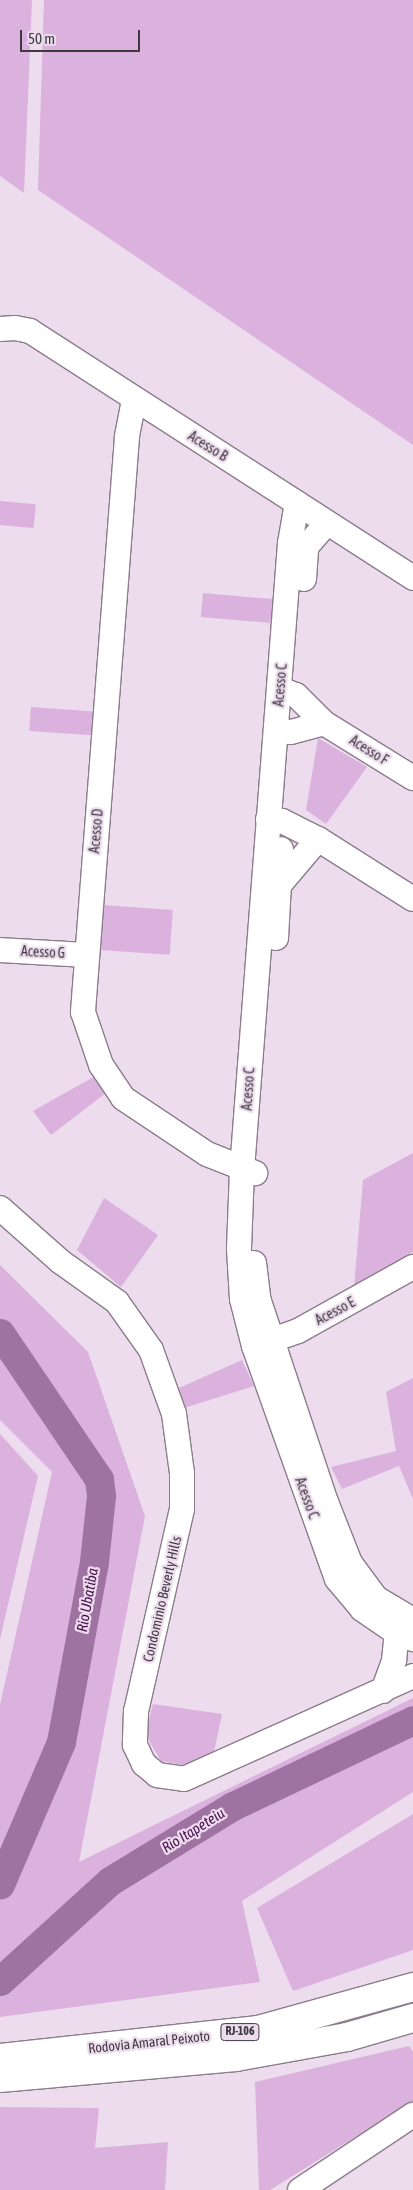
<!DOCTYPE html>
<html>
<head>
<meta charset="utf-8">
<style>
	body { margin:0 }
	#map { position:relative; width:413px; height:2190px; overflow:hidden; background:#ecdced; font-family:"Asap Condensed",sans-serif }
	div>[style] { position:absolute }
	[style*='--x'] { left:calc(var(--x)*1px); top:calc(var(--y)*1px); width:calc(var(--w)*1px); rotate:calc(var(--a)*1deg) }
	.green>* { inset:0; background:#dbb1dd; transform-origin:0 0 }
	.river>* { height:29px; margin:-14.5px; padding:0 14.5px; transform-origin:14.5px; border-radius:14.5px; background:#9f73a1 }
	.roads { filter:drop-shadow(1px 0 #8b7c8b) drop-shadow(-1px 0 #8b7c8b) drop-shadow(0 1px #8b7c8b) drop-shadow(0 -1px #8b7c8b) }
	.minor>* { height:24px; margin:-12px; padding:0 12px; transform-origin:12px; border-radius:12px; background:#fff }
	.highway>* { height:28px; margin:-14px; padding:0 14px; transform-origin:14px; border-radius:14px; background:#fff }
	span { translate:-50% -50%; white-space:nowrap; text-align:center; line-height:1.15; -webkit-text-stroke:4.5px #ecdced; paint-order:stroke }
	.shield-label span { padding:1px 4px; background:#ecdced; border:1px solid; border-radius:4px; -webkit-text-stroke-width:0 }
	.shield-label { font-size:12px; color:#403a40; font-weight:700 }
	.street-label { font-size:14px; color:#403a40 }
	.water-label { font-size:15px; color:#49114e; font-style:italic }
	.scale { position:absolute; left:20px; top:30px; width:120px; height:22px; box-sizing:border-box; border:2px solid #403a40; border-top:0; padding-left:6px; font-size:15px; line-height:18px; white-space:nowrap; color:#403a40; -webkit-text-stroke:4px #ecdced; paint-order:stroke }
</style>
</head>
<body>
<div id="map">
	<div class="green">
		<i style="clip-path:polygon(0 0,32px 0,24px 193px,0 176px)"></i>
		<i style="clip-path:polygon(44px 0,413px 0,413px 445px,38px 190px)"></i>
		<i style="left:0;top:501px;width:36px;height:24px;rotate:5deg"></i>
		<i style="left:203px;top:593px;width:70px;height:24px;rotate:5deg"></i>
		<i style="left:31px;top:707px;width:70px;height:24px;rotate:4deg"></i>
		<i style="clip-path:polygon(318px 738px,367px 767px,326px 824px,306px 810px)"></i>
		<i style="left:103px;top:905px;width:70px;height:45px;rotate:4deg"></i>
		<i style="clip-path:polygon(97px 1075px,106px 1093px,51px 1135px,33px 1111px)"></i>
		<i style="clip-path:polygon(413px 1153px,413px 1252px,354px 1288px,363px 1180px)"></i>
		<i style="clip-path:polygon(104px 1198px,158px 1235px,121px 1287px,77px 1250px)"></i>
		<i style="clip-path:polygon(0 1265px,88px 1352px,145px 1516px,79px 1862px,413px 1698px,413px 1792px,242px 1901px,260px 1982px,0 2017px,0 1705px,52px 1472px,0 1420px)"></i>
		<i style="clip-path:polygon(242px 1360px,254px 1386px,184px 1408px,179px 1388px)"></i>
		<i style="clip-path:polygon(413px 1378px,413px 1499px,399px 1466px,342px 1489px,331px 1467px,396px 1451px,386px 1392px)"></i>
		<i style="clip-path:polygon(0 1434px,38px 1476px,0 1639px)"></i>
		<i style="clip-path:polygon(153px 1704px,222px 1714px,214px 1752px,183px 1765px,161px 1761px,145px 1734px)"></i>
		<i style="clip-path:polygon(413px 1814px,413px 1950px,293px 1991px,257px 1908px)"></i>
		<i style="clip-path:polygon(409px 2046px,413px 2052px,413px 2101px,270px 2190px,259px 2190px,255px 2082px)"></i>
		<i style="clip-path:polygon(0 2107px,99px 2108px,95px 2148px,168px 2142px,165px 2190px,0 2190px)"></i>
	</div>
	<div class="river">
		<i style="--x:0;--y:1333;--w:176;--a:55.9"></i>
		<i style="--x:99;--y:1479;--w:17;--a:83"></i>
		<i style="--x:101;--y:1496;--w:66;--a:96.1"></i>
		<i style="--x:94;--y:1562;--w:183;--a:100.4"></i>
		<i style="--x:61;--y:1742;--w:155;--a:113.2"></i>
		<i style="--x:0;--y:1981;--w:149;--a:-42.3"></i>
		<i style="--x:110;--y:1881;--w:144;--a:-31.4"></i>
		<i style="--x:233;--y:1806;--w:199;--a:-25.5"></i>
	</div>
	<div class="roads">
		<div class="minor">
			<i style="--x:0;--y:329;--w:15;--a:-4"></i>
			<i style="--x:15;--y:328;--w:15;--a:11"></i>
			<i style="--x:30;--y:331;--w:456;--a:32.8"></i>
			<i style="--x:134;--y:400;--w:38;--a:101"></i>
			<i style="--x:127;--y:437;--w:577;--a:94.38"></i>
			<i style="--x:83;--y:1012;--w:56;--a:71.2"></i>
			<i style="--x:101;--y:1065;--w:40;--a:56"></i>
			<i style="--x:123;--y:1098;--w:101;--a:33.7"></i>
			<i style="--x:207;--y:1154;--w:52;--a:21.6"></i>
			<i style="--x:297;--y:503;--w:41;--a:99.9"></i>
			<i style="--x:290;--y:543;--w:629;--a:94.38"></i>
			<i style="--x:242;--y:1170;--w:79;--a:92.2"></i>
			<i style="--x:239;--y:1249;--w:50;--a:86.6"></i>
			<i style="--x:242;--y:1299;--w:49;--a:75.7"></i>
			<i style="--x:254;--y:1346;--w:247;--a:70.4"></i>
			<i style="--x:337;--y:1579;--w:39;--a:50"></i>
			<i style="--x:362;--y:1609;--w:42;--a:34.4"></i>
			<i style="--x:397;--y:1633;--w:17;--a:21"></i>
			<i style="--x:304;--y:579;--w:32;--a:-86"></i>
			<i style="--x:306;--y:547;--w:32;--a:-49"></i>
			<i style="--x:280;--y:689;--w:17;--a:21"></i>
			<i style="--x:296;--y:695;--w:40;--a:45"></i>
			<i style="--x:324;--y:723;--w:105;--a:31.7"></i>
			<i style="--x:276;--y:731;--w:15;--a:4"></i>
			<i style="--x:291;--y:732;--w:34;--a:-15"></i>
			<i style="--x:268;--y:819;--w:14;--a:8"></i>
			<i style="--x:282;--y:821;--w:40;--a:26.6"></i>
			<i style="--x:318;--y:839;--w:112;--a:32.3"></i>
			<i style="--x:280;--y:884;--w:59;--a:-49.8"></i>
			<i style="--x:276;--y:938;--w:89;--a:-86.8"></i>
			<i style="--x:0;--y:950;--w:87;--a:3.3"></i>
			<i style="--x:0;--y:1208;--w:81;--a:41.5"></i>
			<i style="--x:61;--y:1262;--w:69;--a:35.5"></i>
			<i style="--x:117;--y:1302;--w:59;--a:54.7"></i>
			<i style="--x:151;--y:1350;--w:68;--a:70.2"></i>
			<i style="--x:174;--y:1414;--w:60;--a:82.3"></i>
			<i style="--x:182;--y:1473;--w:36;--a:90"></i>
			<i style="--x:182;--y:1509;--w:207;--a:102.8"></i>
			<i style="--x:136;--y:1711;--w:34;--a:92"></i>
			<i style="--x:135;--y:1745;--w:21;--a:65"></i>
			<i style="--x:144;--y:1764;--w:17;--a:40"></i>
			<i style="--x:157;--y:1775;--w:27;--a:8"></i>
			<i style="--x:184;--y:1779;--w:251;--a:-24.2"></i>
			<i style="--x:254;--y:1263;--w:38;--a:83"></i>
			<i style="--x:259;--y:1301;--w:212;--a:71.6"></i>
			<i style="--x:326;--y:1502;--w:66;--a:68.5"></i>
			<i style="--x:350;--y:1563;--w:44;--a:53.4"></i>
			<i style="--x:376;--y:1598;--w:43;--a:30.7"></i>
			<i style="--x:258;--y:1345;--w:42;--a:-19.3"></i>
			<i style="--x:298;--y:1331;--w:132;--a:-29.1"></i>
			<i style="--x:383;--y:1691;--w:33;--a:-70"></i>
			<i style="--x:394;--y:1660;--w:27;--a:-84"></i>
			<i style="--x:300;--y:2190;--w:136;--a:-33.6"></i>
		</div>
		<div class="highway">
			<i style="--x:0;--y:2058;--w:260;--a:-6.2"></i>
			<i style="--x:258;--y:2030;--w:161;--a:-15.5"></i>
			<i style="--x:0;--y:2078;--w:237;--a:-5.1"></i>
			<i style="--x:236;--y:2057;--w:113;--a:-10.2"></i>
			<i style="--x:347;--y:2037;--w:69;--a:-16.1"></i>
		</div>
	</div>
	<div class="shield-label">
		<span style="left:240px;top:2032px">RJ-106</span>
	</div>
	<div class="street-label">
		<span style="left:208px;top:446px;rotate:32deg">Acesso B</span>
		<span style="left:280px;top:685px;rotate:-85deg">Acesso C</span>
		<span style="left:369px;top:750px;rotate:32deg">Acesso F</span>
		<span style="left:96px;top:831px;rotate:-85deg">Acesso D</span>
		<span style="left:43px;top:952px;rotate:3deg">Acesso G</span>
		<span style="left:248px;top:1089px;rotate:-86deg">Acesso C</span>
		<span style="left:335px;top:1311px;rotate:-28deg">Acesso E</span>
		<span style="left:307px;top:1498px;rotate:70deg">Acesso C</span>
		<span style="left:162px;top:1599px;rotate:-77deg">Condominio Beverly Hills</span>
		<span style="left:149px;top:2042px;rotate:-6deg">Rodovia Amaral Peixoto</span>
	</div>
	<div class="water-label">
		<span style="left:87px;top:1600px;rotate:-80deg">Rio Ubatiba</span>
		<span style="left:193px;top:1830px;rotate:-32deg">Rio Itapeteiu</span>
	</div>
	<div class="scale">50 m</div>
</div>
</body>
</html>
